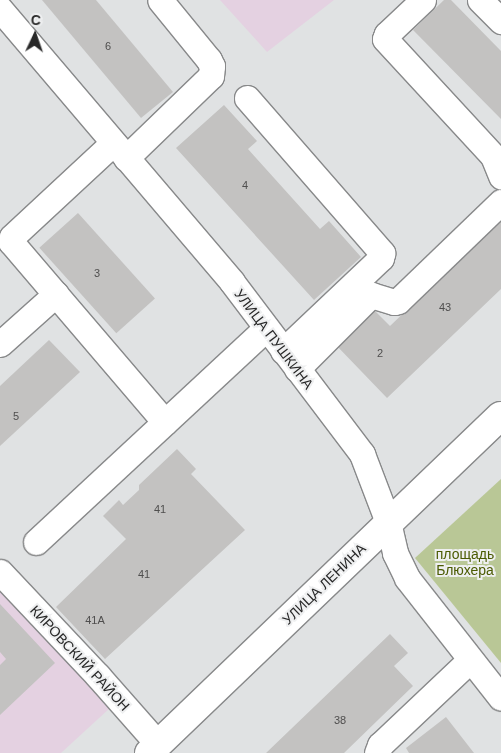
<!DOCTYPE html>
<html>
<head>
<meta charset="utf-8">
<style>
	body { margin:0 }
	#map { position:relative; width:501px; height:753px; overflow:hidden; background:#e0e2e3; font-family:Arial,sans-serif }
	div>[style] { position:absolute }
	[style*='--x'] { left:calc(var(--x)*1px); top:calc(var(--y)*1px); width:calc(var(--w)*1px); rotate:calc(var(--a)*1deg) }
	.education>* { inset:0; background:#e4d1e1 }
	.green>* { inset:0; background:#b9c796 }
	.building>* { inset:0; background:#c3c2c1; transform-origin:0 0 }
	.roads { filter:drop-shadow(1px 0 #88898a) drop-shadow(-1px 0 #88898a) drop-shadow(0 1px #88898a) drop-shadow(0 -1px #88898a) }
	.minor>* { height:25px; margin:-12.5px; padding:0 12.5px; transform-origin:12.5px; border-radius:12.5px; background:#fff }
	.major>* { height:28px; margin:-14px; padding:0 14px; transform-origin:14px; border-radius:14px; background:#fff }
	span { translate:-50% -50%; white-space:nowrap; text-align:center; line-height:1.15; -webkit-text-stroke:4px #eeeff0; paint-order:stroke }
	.number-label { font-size:11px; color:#4f4e4e }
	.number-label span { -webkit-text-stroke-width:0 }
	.street-label { font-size:14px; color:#282828 }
	.park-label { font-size:14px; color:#4b5b03 }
	.north { position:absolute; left:10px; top:10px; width:50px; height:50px; -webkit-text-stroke:4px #eeeff0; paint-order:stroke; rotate:3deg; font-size:14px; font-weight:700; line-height:20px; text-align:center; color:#282828 }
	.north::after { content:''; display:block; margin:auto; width:18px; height:22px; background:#282828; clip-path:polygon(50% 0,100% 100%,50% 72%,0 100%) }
</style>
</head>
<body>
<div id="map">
	<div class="education">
		<i style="clip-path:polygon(220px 0,334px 0,267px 52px)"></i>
		<i style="clip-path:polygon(0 588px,110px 708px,61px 753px,0 753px)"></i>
	</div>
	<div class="green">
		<i style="clip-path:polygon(501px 479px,501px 663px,415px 558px)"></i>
	</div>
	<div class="building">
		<i style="clip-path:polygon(42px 0,96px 0,173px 92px,141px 118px)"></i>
		<i style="clip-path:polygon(444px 0,451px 0,501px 51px,501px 119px,413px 30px)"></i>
		<i style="clip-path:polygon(224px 105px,257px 141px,248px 149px,320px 229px,329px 221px,361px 257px,314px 300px,176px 148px)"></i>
		<i style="left:78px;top:213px;width:115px;height:52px;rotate:48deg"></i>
		<i style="clip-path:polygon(501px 220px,501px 289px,387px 398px,335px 344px,372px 308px,390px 326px)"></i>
		<i style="clip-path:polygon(49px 340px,80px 372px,0 446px,0 386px)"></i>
		<i style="clip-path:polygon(177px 449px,196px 469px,191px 474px,245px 530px,105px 659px,56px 607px,126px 539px,103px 516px,119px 500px,123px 505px,139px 490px,139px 485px)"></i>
		<i style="clip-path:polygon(0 604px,55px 663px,0 715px,0 665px,6px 659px,0 652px)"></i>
		<i style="clip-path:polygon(390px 634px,408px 653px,394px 666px,413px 686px,344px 753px,266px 753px)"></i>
		<i style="clip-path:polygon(446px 717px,474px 753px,409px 753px,406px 748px)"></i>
	</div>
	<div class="roads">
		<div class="minor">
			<i style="--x:423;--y:0;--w:50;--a:136.6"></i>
			<i style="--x:387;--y:34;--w:5;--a:112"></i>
			<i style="--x:385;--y:39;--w:159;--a:47.3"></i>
			<i style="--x:493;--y:156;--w:22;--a:68"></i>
			<i style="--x:480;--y:0;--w:30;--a:45"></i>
			<i style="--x:0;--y:9;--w:358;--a:49.6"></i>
			<i style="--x:232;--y:282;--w:216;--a:52.9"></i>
			<i style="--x:362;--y:454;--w:73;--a:69.1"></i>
			<i style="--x:388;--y:522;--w:32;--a:77"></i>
			<i style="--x:395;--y:553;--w:28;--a:64"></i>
			<i style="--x:407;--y:578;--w:152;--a:51.9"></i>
			<i style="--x:247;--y:98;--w:206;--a:48.9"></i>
			<i style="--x:382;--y:253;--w:5;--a:101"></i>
			<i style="--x:381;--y:258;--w:135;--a:136.5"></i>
			<i style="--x:113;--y:143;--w:138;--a:137.1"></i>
			<i style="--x:12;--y:237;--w:5;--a:101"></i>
			<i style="--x:11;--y:242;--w:237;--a:49.5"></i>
			<i style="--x:126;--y:158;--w:118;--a:-44"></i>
			<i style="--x:211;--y:76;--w:10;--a:-84"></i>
			<i style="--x:212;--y:66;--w:7;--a:-117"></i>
			<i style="--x:209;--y:60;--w:77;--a:-129.2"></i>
			<i style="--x:0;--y:344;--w:75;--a:-41.8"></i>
			<i style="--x:297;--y:369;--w:105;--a:-45"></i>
			<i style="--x:371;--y:295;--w:24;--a:17"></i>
			<i style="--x:394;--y:302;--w:4;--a:-14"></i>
			<i style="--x:398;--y:301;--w:143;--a:-43.9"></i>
			<i style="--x:36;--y:542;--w:314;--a:-42.9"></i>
			<i style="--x:0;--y:572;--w:143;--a:46.7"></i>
			<i style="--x:98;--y:676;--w:91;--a:48.6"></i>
			<i style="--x:377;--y:753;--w:9;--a:-69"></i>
			<i style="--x:380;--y:745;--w:124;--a:-43.4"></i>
		</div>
		<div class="major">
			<i style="--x:149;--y:753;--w:487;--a:-43.8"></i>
		</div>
	</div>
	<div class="number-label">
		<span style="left:108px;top:46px">6</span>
		<span style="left:245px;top:185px">4</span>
		<span style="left:97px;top:273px">3</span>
		<span style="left:445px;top:307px">43</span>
		<span style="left:380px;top:353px">2</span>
		<span style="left:16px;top:416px">5</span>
		<span style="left:160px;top:509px">41</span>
		<span style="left:144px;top:574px">41</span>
		<span style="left:95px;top:620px">41А</span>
		<span style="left:340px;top:720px">38</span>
	</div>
	<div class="street-label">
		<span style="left:274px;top:339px;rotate:53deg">УЛИЦА ПУШКИНА</span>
		<span style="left:324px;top:584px;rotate:-44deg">УЛИЦА ЛЕНИНА</span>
		<span style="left:80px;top:658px;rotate:47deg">КИРОВСКИЙ РАЙОН</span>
	</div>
	<div class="park-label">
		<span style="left:465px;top:562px">площадь<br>Блюхера</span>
	</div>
	<div class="north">С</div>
</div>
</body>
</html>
